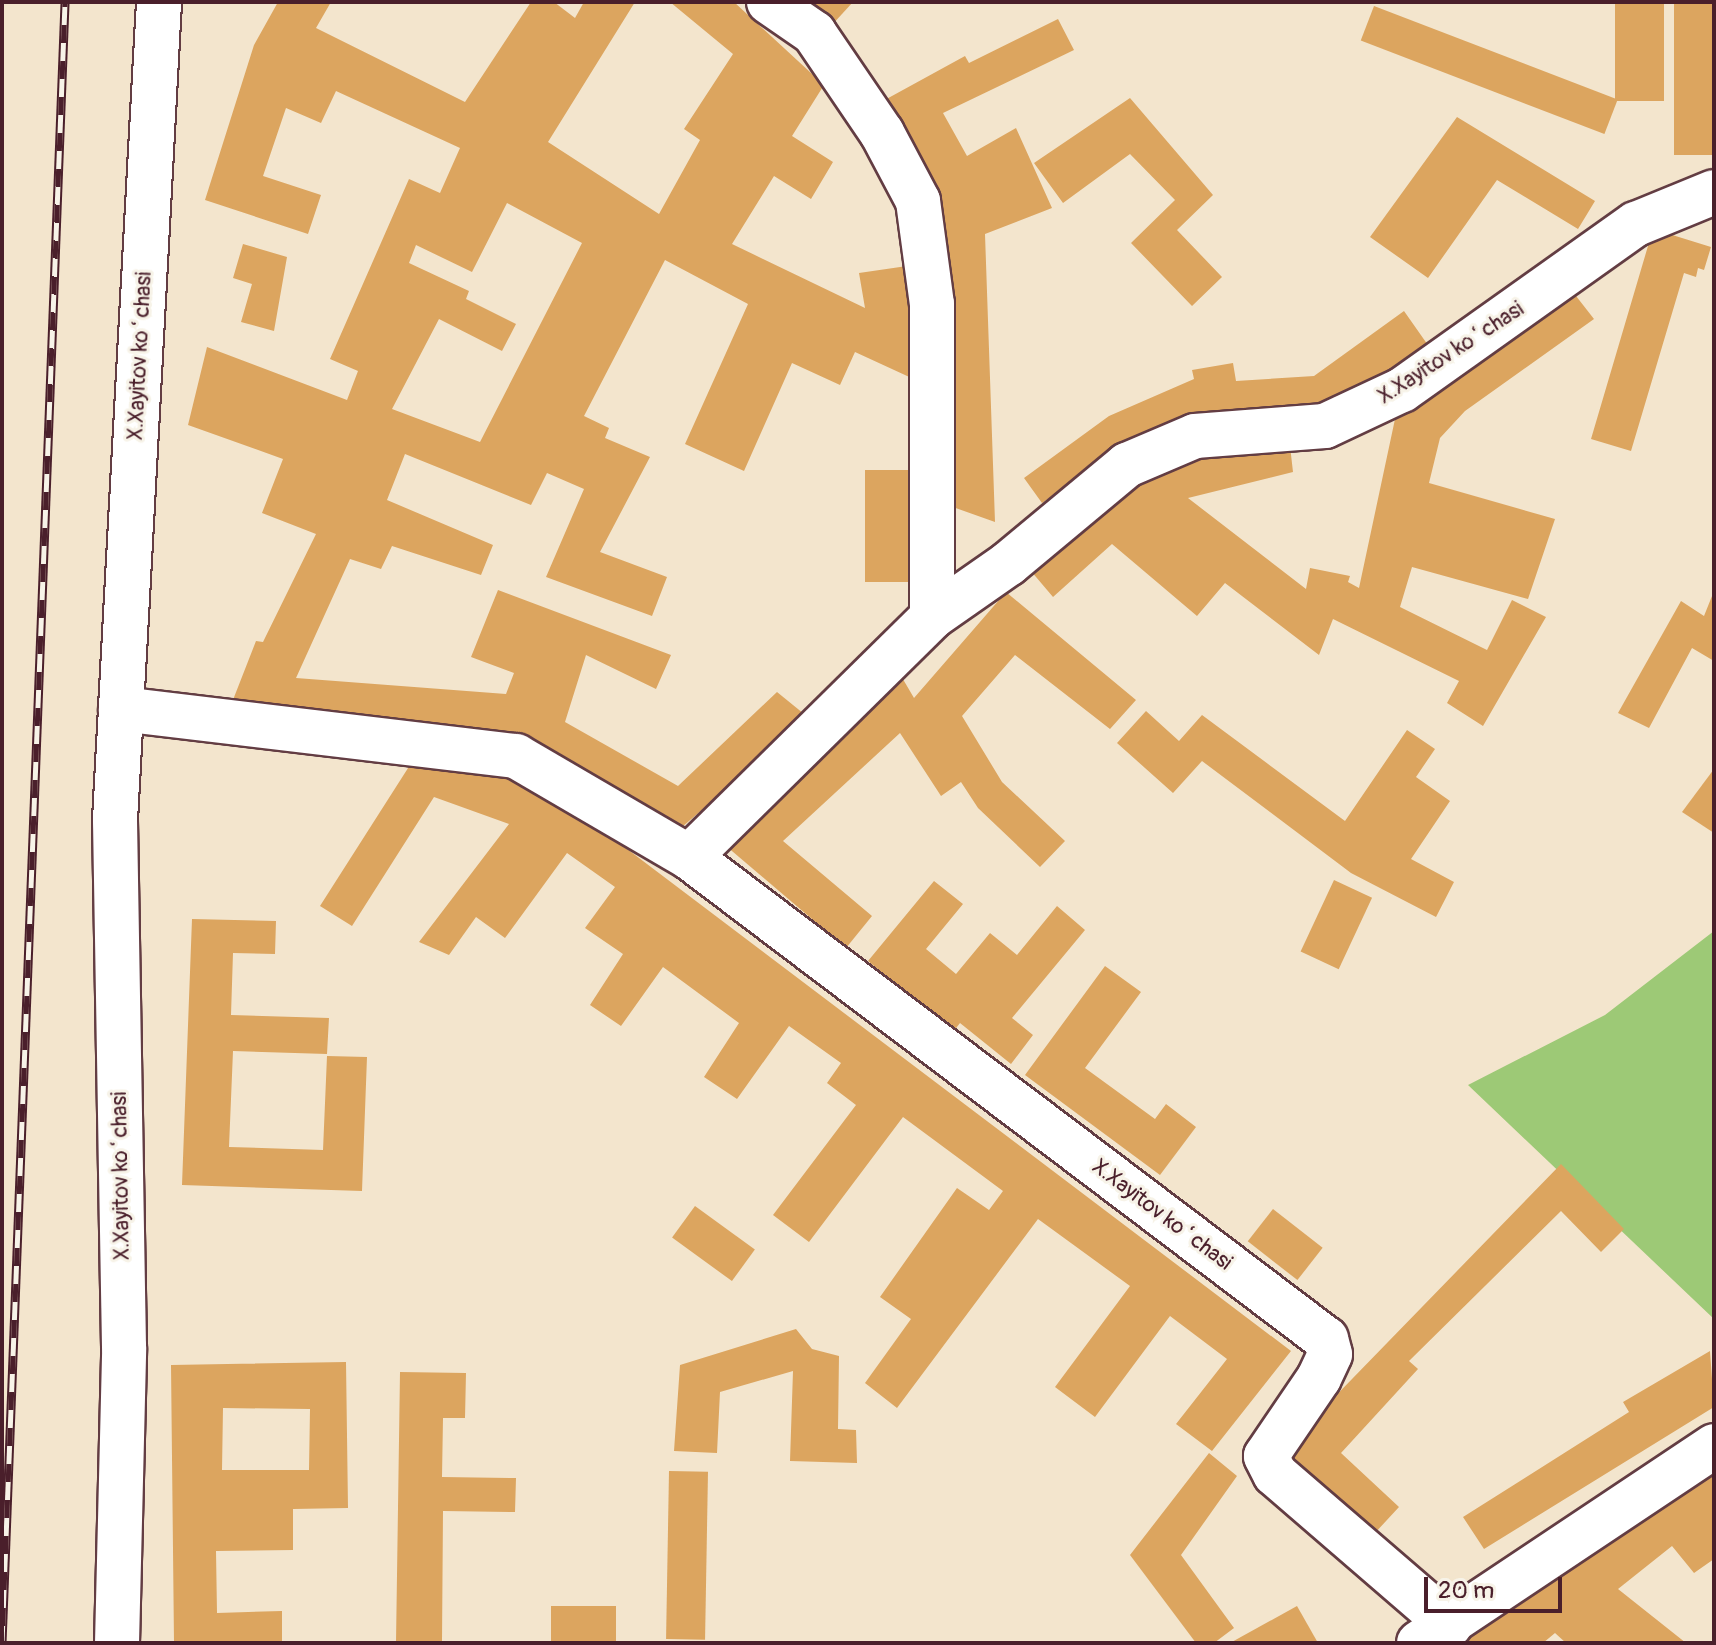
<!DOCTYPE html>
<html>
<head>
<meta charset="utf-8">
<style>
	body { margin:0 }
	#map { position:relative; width:1716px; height:1645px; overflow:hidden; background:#f3e5cd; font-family:Pangolin,sans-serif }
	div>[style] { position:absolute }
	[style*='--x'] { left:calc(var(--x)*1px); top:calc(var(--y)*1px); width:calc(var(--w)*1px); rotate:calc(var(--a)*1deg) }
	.green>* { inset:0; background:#9dc976 }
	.building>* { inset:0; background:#dca55f; transform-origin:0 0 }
	.roads { filter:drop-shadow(2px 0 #633d43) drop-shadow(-2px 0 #633d43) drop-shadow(0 2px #633d43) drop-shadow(0 -2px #633d43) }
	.minor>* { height:44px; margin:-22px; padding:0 22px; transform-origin:22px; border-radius:22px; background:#fff }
	.rail>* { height:9px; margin-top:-4.5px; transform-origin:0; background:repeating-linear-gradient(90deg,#f7f3e8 0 18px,#4a1f2b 0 36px); box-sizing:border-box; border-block:2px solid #4a1f2b }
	span { translate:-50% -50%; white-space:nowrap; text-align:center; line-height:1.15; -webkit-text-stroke:6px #f7f3e8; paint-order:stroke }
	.street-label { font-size:22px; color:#4a1f2b }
	.frame { position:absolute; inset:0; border:4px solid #4a1f2b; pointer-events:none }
	.scale { position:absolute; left:1424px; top:1577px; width:138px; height:36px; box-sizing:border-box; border:4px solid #4a1f2b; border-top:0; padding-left:10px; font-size:24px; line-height:28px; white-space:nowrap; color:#4a1f2b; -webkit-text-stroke:6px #f7f3e8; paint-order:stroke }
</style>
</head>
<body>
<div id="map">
	<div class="green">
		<i style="clip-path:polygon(1714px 931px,1714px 1319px,1468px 1085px,1605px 1015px)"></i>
	</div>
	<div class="building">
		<i style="clip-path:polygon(evenodd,278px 2px,331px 2px,316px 28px,465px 102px,531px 2px,554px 2px,575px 18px,584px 2px,635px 2px,548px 142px,659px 214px,700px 140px,684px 129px,733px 54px,670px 2px,734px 2px,824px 85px,792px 136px,833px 162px,811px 199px,774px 176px,732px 244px,865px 308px,859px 273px,907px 266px,918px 381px,855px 352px,840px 385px,792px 363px,744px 471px,685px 444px,748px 304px,665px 260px,584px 416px,609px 428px,605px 438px,650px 457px,600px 552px,667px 577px,652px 616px,546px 577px,584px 489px,547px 473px,531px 505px,405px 454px,387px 500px,493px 545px,481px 575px,392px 546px,381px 569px,350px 559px,296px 678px,506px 694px,514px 673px,471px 657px,498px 590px,671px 655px,656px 689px,586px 655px,565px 722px,678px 786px,777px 692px,809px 718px,682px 827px,589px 773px,495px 734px,231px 705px,256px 641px,263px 642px,316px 534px,262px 513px,283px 459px,188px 425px,207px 347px,347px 400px,358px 371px,330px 359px,409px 179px,440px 193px,460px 148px,336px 91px,321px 123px,286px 108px,263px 176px,321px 195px,308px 234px,205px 200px,254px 45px,278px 2px,507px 203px,582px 243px,480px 442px,392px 409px,439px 319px,502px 351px,516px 324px,466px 299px,469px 291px,409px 263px,416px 245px,472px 272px,507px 203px)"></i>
		<i style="clip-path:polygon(804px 2px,853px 2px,831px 26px)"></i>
		<i style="left:1615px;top:2px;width:49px;height:99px"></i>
		<i style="left:1674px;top:2px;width:38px;height:153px"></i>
		<i style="left:1374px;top:6px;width:261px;height:37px;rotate:21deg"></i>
		<i style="clip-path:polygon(1058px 19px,1074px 50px,943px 113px,967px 156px,1016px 128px,1052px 208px,985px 234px,995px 522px,950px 506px,881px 102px,965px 56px,969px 63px)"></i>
		<i style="clip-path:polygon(1130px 98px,1213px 195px,1177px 230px,1222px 277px,1192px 306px,1131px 243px,1175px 200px,1130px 154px,1063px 203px,1034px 163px)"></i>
		<i style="clip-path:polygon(1457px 117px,1595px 201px,1578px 229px,1497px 180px,1428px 278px,1370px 237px)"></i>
		<i style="clip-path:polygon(1653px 229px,1711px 247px,1704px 270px,1698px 268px,1696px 277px,1684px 273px,1631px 451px,1591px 439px)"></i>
		<i style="clip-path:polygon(243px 244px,287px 257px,274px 331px,241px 322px,252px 284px,233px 278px)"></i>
		<i style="clip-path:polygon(1569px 287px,1594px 319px,1465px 411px,1440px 438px,1429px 483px,1555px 519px,1528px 599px,1412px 567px,1400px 607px,1487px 650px,1512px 600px,1546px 617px,1483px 726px,1447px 703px,1459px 681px,1333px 619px,1319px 655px,1225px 583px,1197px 616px,1112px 544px,1053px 597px,1025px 564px,1154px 464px,1289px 437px,1293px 472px,1188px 498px,1306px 589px,1310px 568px,1350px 576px,1348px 582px,1359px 588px,1398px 405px)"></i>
		<i style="clip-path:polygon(1404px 311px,1430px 348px,1341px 412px,1123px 446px,1042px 503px,1024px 478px,1109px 416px,1194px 379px,1192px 370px,1233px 363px,1236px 381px,1314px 376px)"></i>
		<i style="left:865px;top:470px;width:52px;height:112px"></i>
		<i style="clip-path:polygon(1714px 591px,1714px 661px,1692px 648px,1649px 728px,1618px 713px,1681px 601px,1704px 616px)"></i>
		<i style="clip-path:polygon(1006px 592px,1136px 700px,1110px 729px,1015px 655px,962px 716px,1002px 782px,1065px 841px,1040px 867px,978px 808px,961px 782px,941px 796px,900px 733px,783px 841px,872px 916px,846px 948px,719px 840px,897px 669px,914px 698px)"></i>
		<i style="clip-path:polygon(1146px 711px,1179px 741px,1202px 715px,1345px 821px,1407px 730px,1435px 749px,1416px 777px,1450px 801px,1411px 859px,1454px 882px,1436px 917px,1351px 873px,1202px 761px,1173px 793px,1117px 743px)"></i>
		<i style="clip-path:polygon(417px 754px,502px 774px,561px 799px,1291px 1351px,1212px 1451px,1176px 1424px,1227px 1359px,1170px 1316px,1095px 1417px,1055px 1387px,1130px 1286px,1038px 1219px,897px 1408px,865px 1383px,911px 1319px,880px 1297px,957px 1188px,989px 1210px,1003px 1191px,903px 1117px,809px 1242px,773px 1215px,856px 1105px,827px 1083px,841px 1063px,789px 1026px,737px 1099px,704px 1077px,739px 1023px,663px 967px,621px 1026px,590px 1005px,623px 954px,585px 928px,615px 887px,567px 853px,505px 938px,476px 917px,449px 955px,419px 942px,509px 824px,434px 797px,352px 926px,320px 906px)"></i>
		<i style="clip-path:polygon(1714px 769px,1714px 833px,1682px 812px)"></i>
		<i style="left:1334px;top:880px;width:42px;height:79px;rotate:25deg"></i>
		<i style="clip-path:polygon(934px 881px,963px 904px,926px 949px,956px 974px,990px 933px,1017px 955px,1057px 906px,1085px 930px,1012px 1018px,1033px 1035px,1011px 1064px,960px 1023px,953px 1032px,868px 961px)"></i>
		<i style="clip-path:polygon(192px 919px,276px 921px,275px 954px,233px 953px,231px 1015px,329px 1018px,327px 1054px,233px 1051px,229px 1147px,323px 1150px,327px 1056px,367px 1057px,362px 1191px,182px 1185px)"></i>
		<i style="clip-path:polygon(1105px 966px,1141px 992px,1085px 1068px,1155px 1119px,1166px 1104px,1196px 1127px,1160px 1175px,1025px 1075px)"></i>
		<i style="clip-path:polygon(1561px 1164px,1624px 1229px,1601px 1252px,1561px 1211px,1409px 1361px,1418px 1369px,1341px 1453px,1399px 1507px,1374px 1534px,1283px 1450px)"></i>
		<i style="left:695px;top:1206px;width:74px;height:39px;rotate:36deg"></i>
		<i style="left:1273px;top:1209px;width:63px;height:41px;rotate:38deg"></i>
		<i style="clip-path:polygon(796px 1329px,812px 1349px,839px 1356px,838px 1429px,856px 1430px,857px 1463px,790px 1461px,793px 1371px,720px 1392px,717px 1453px,674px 1451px,680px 1365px)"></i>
		<i style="clip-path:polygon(1710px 1351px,1714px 1407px,1484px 1549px,1463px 1517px,1629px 1412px,1623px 1402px)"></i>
		<i style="clip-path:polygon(evenodd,346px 1362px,348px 1508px,293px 1509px,293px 1550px,216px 1551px,217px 1613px,282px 1611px,282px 1643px,174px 1643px,171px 1365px,346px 1362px,223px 1408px,310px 1409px,309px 1470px,222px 1470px,223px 1408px)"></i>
		<i style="clip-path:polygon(400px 1372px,466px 1373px,465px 1418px,443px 1418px,442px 1477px,516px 1478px,515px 1512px,443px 1511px,442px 1643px,396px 1643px)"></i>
		<i style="clip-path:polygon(1209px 1453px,1237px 1476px,1181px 1555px,1234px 1628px,1214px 1643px,1196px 1643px,1130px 1555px)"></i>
		<i style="clip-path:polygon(1714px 1465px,1714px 1559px,1694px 1573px,1672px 1546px,1618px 1589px,1686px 1643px,1566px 1643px,1555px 1633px,1543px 1643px,1462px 1643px)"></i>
		<i style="left:669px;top:1471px;width:39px;height:168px;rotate:1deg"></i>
		<i style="left:551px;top:1606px;width:65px;height:37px"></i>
		<i style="clip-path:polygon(1297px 1606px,1318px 1643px,1230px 1643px)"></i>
	</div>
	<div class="roads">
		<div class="minor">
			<i style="--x:769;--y:2;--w:55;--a:34.6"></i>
			<i style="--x:814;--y:33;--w:121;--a:55.8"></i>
			<i style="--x:882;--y:133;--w:77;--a:62.1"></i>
			<i style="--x:918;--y:201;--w:104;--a:82.3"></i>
			<i style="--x:932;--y:304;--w:313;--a:90"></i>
			<i style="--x:121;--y:709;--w:398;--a:6.8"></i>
			<i style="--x:516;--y:756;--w:200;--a:30.3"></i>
			<i style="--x:1450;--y:1625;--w:231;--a:-139.2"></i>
			<i style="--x:1275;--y:1474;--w:20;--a:-117"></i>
			<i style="--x:1266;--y:1456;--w:94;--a:-55.8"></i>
			<i style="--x:1319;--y:1378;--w:26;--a:-65"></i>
			<i style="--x:1330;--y:1354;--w:16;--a:-105"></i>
			<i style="--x:1326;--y:1339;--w:799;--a:-142.89"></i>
			<i style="--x:689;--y:857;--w:342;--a:-44.6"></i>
			<i style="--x:932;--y:617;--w:93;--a:-34.9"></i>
			<i style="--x:1008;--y:564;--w:155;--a:-39.8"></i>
			<i style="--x:1127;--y:465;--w:74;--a:-23.1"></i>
			<i style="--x:1195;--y:436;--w:130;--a:-4.4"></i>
			<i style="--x:1325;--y:426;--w:85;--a:-25.1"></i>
			<i style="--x:1402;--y:390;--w:287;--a:-35.4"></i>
			<i style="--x:1636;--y:224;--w:84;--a:-22.3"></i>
			<i style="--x:117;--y:1643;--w:296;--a:-88.6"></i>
			<i style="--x:124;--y:1347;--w:527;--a:-90.98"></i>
			<i style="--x:115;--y:820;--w:819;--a:-86.92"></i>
			<i style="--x:1419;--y:1643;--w:355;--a:-33.7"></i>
		</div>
	</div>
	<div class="rail">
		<i style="--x:2;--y:1643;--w:1642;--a:-87.8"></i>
	</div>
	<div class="street-label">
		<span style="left:1451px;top:353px;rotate:-33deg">X.Xayitov koʻchasi</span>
		<span style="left:140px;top:356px;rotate:-87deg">X.Xayitov koʻchasi</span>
		<span style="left:121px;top:1176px;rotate:-91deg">X.Xayitov koʻchasi</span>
		<span style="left:1162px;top:1215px;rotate:37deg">X.Xayitov koʻchasi</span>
	</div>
	<div class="frame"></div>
	<div class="scale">20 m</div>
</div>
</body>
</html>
